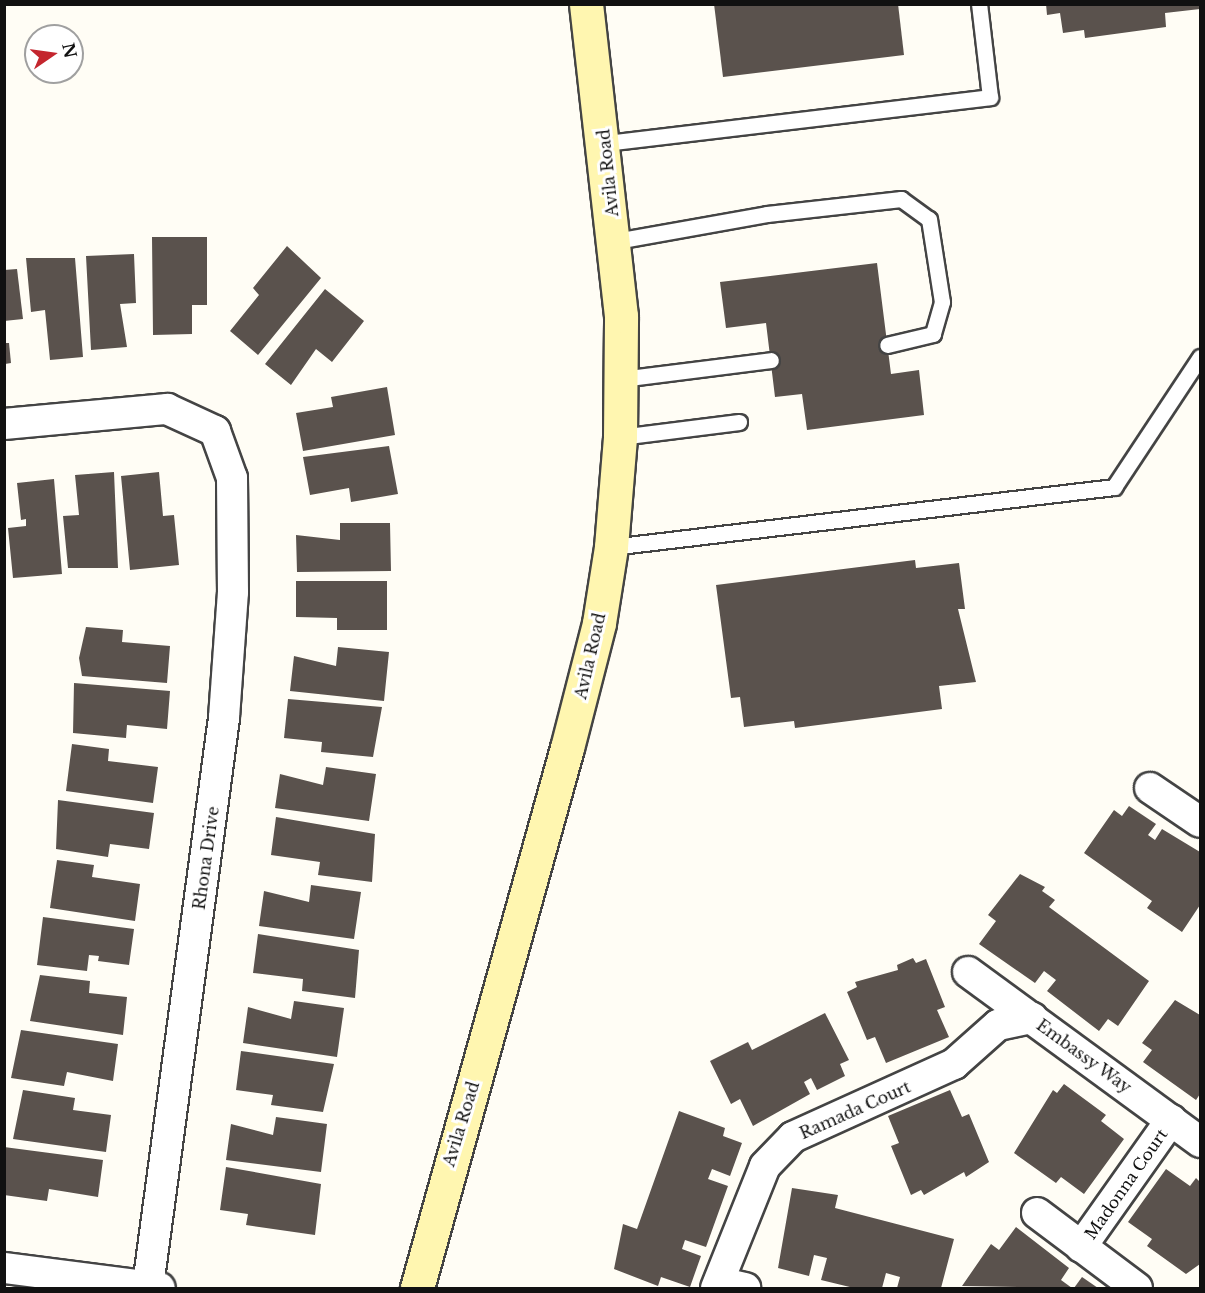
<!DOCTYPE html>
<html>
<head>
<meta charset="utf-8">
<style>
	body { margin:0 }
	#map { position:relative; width:1205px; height:1293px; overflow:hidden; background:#fffdf5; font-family:"Libre Baskerville",serif }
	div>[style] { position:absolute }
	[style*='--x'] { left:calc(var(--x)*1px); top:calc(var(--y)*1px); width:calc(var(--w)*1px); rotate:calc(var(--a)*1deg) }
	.building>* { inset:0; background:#5a524d }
	.roads { filter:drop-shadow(2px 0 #444) drop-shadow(-2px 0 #444) drop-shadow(0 2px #444) drop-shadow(0 -2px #444) }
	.lane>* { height:15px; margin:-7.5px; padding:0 7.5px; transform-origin:7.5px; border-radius:7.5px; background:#fff }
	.street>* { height:30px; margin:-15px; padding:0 15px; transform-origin:15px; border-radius:15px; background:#fff }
	.secondary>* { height:33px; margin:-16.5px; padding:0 16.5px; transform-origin:16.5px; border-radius:16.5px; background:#fff6b0 }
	span { translate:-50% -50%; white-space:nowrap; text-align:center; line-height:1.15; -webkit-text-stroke:6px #fff; paint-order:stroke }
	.street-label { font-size:16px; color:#111 }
	.frame { position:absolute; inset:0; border:6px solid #111; pointer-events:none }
	.north { position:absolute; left:24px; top:24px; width:60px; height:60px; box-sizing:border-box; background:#fff; border:2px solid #a0a0a0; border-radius:50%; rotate:77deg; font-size:16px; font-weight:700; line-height:24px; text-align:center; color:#111 }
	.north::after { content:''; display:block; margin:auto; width:21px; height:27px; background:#c4262e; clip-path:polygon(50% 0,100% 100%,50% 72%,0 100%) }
</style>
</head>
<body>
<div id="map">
	<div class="building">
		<i style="clip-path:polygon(714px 4px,898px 4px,904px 55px,723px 77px)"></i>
		<i style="clip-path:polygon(1046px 4px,1200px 4px,1200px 9px,1165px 13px,1166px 27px,1085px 38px,1084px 30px,1063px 33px,1060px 13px,1047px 15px)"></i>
		<i style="clip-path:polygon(152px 237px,207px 237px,207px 305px,192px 305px,192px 334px,153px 335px)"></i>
		<i style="clip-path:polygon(287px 246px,321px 278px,258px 355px,230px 331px,259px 295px,253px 288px)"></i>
		<i style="clip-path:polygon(134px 254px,136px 303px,120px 304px,127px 347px,91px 350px,86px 256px)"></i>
		<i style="clip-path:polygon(26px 258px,75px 258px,83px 357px,50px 360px,45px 310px,31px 312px)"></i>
		<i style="clip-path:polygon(877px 263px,891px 374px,919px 370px,924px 415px,807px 430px,802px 394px,775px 397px,766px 323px,726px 328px,720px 282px)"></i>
		<i style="clip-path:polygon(17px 269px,23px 319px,4px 321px,4px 270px)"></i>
		<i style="clip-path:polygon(325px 289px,364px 321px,332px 362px,316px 349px,291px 385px,265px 364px)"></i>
		<i style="clip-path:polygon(5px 343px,9px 343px,11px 363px,5px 364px)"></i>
		<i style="clip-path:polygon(387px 387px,395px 435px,303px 451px,296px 413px,333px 407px,331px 397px)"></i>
		<i style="clip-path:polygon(389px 446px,398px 494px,351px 502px,349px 488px,310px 495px,303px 457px)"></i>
		<i style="clip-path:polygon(114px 472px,118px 568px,68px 568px,63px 516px,79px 515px,75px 475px)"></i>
		<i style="clip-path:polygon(159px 472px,163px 516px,174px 515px,179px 565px,130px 570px,121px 476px)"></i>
		<i style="clip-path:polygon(54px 479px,62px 574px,13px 578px,8px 528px,26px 526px,26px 519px,21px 520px,17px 483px)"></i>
		<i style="clip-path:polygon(340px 523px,390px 523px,391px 571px,297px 572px,296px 535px,340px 540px)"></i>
		<i style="clip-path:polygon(915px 560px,916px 568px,959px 563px,965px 609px,958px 609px,976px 682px,939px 686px,942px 709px,795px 728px,794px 721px,744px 727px,740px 697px,731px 698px,716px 585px)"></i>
		<i style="clip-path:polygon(296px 581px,387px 581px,387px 630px,337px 630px,337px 618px,296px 617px)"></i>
		<i style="clip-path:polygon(86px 627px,123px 630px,122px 642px,170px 646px,167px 683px,82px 676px,79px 658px)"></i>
		<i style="clip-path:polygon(338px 647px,389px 652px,384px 701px,290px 691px,294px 656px,336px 666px)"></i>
		<i style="clip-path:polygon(74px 683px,170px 691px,167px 729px,127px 725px,126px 738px,73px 733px)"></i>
		<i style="clip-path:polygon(288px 699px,382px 707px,373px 757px,321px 752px,322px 742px,284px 738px)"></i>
		<i style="clip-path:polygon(72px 744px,109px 749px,108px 761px,158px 767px,153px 803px,66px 791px)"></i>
		<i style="clip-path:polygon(326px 767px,376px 774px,369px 821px,275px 808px,280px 774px,323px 785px)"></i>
		<i style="clip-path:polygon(58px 800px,154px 813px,149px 849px,110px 844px,108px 857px,56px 849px)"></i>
		<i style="clip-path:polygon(1129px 806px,1156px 824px,1148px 835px,1155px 840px,1162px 829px,1200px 852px,1200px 905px,1182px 932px,1147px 908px,1152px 901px,1084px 853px,1114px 810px,1122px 816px)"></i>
		<i style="clip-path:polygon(276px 817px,375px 834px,372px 882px,318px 875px,320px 862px,271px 855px)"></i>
		<i style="clip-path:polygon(57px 860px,94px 865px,92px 877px,140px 884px,135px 921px,50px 908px)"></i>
		<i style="clip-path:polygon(1020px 874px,1045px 887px,1042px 891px,1055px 900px,1049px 907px,1149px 981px,1118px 1026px,1108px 1019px,1099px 1031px,1047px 991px,1056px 980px,1044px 971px,1035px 983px,979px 944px,996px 921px,988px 915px)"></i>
		<i style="clip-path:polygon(311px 885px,361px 892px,354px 939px,259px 926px,264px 891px,309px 902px)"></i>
		<i style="clip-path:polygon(43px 917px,134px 929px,129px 965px,98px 961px,99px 956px,89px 955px,87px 971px,37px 965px)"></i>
		<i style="clip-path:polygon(258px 934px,359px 950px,355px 998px,302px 991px,303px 979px,253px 973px)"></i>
		<i style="clip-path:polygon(913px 958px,916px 963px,926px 959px,945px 1007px,937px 1010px,949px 1037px,886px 1063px,875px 1037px,867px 1040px,847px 992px,857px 987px,855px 982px,898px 970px,897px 965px)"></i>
		<i style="clip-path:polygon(40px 975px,90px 981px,89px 993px,127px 997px,123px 1035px,30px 1021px)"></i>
		<i style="clip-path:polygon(1175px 1000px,1200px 1015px,1200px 1094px,1196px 1100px,1143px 1062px,1152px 1050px,1142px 1043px)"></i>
		<i style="clip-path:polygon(294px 1001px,344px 1008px,337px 1057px,243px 1043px,248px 1007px,291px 1019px)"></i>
		<i style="clip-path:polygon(825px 1013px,849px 1060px,840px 1064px,845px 1076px,817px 1090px,811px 1078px,804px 1082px,810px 1094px,753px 1126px,740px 1099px,731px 1104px,710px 1061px,748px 1042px,752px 1050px)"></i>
		<i style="clip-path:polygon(21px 1030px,118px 1044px,113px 1081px,67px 1072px,64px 1086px,11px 1078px)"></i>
		<i style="clip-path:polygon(241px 1051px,334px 1064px,323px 1112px,271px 1105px,273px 1095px,236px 1090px)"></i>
		<i style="clip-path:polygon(1064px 1084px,1106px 1115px,1101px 1121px,1124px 1139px,1084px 1194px,1061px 1177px,1056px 1183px,1014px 1153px,1053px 1090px,1057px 1093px)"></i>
		<i style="clip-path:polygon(23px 1090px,75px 1098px,73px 1110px,111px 1115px,106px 1152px,13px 1139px)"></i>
		<i style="clip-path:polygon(950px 1090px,962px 1117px,969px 1114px,989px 1162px,966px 1177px,964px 1172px,924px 1195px,921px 1190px,911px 1195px,891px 1146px,899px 1143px,888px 1116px)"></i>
		<i style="clip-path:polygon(679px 1111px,725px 1128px,723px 1136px,742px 1143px,730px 1176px,712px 1169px,708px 1179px,728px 1186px,706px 1247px,685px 1240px,682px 1249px,701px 1256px,690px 1287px,661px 1277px,658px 1286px,614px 1269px,623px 1224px,637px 1229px)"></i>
		<i style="clip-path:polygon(276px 1117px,327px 1124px,321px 1172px,226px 1160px,231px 1124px,273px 1135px)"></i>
		<i style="clip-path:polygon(4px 1147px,103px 1160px,98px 1197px,49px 1189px,47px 1201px,4px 1195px)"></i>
		<i style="clip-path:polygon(226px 1167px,321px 1184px,315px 1235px,246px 1225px,248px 1214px,220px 1210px)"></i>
		<i style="clip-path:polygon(1166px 1169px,1190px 1186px,1196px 1178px,1200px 1182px,1200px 1264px,1186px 1274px,1147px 1246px,1152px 1239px,1128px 1222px)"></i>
		<i style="clip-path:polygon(792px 1188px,838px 1195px,835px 1208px,954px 1239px,941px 1288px,897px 1288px,900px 1277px,886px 1273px,882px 1288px,854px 1288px,821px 1280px,827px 1258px,814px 1255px,809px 1276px,778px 1268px)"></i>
		<i style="clip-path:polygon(1016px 1227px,1069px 1268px,1061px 1280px,1072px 1288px,962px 1286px,991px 1244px,999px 1250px)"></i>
		<i style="clip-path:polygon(1082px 1277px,1098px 1288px,1074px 1288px)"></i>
	</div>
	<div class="roads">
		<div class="lane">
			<i style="--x:606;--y:143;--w:387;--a:-6.8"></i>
			<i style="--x:990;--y:97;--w:94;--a:-96.7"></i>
			<i style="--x:616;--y:241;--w:153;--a:-10.1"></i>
			<i style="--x:767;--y:214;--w:135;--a:-6.4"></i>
			<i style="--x:901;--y:199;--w:34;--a:36"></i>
			<i style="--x:929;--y:219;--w:84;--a:81.1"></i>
			<i style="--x:942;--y:302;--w:33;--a:106"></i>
			<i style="--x:933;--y:334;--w:47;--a:166.6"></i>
			<i style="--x:621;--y:379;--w:151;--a:-7.2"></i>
			<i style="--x:620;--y:437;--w:120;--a:-7.2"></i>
			<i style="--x:611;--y:547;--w:507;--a:-6.8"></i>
			<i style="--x:1114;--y:487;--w:156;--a:-56.5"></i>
		</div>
		<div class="street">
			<i style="--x:4;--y:424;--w:164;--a:-5.3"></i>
			<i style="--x:167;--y:409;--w:53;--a:24.6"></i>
			<i style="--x:215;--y:431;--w:50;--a:70.1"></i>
			<i style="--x:232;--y:478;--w:114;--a:89.5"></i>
			<i style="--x:233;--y:592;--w:126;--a:94.1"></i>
			<i style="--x:224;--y:718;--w:573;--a:97.62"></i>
			<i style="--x:1150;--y:788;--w:60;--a:34.2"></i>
			<i style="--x:968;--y:972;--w:288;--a:36.2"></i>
			<i style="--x:1037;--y:1213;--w:125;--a:36.9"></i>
			<i style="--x:1081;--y:1247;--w:156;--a:-54.7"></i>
			<i style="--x:4;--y:1268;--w:157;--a:7.3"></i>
			<i style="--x:719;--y:1282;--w:27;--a:13"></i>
			<i style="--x:716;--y:1288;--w:131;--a:-68.1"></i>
			<i style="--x:765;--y:1166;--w:40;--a:-46"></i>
			<i style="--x:793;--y:1137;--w:177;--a:-24.4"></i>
			<i style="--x:954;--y:1064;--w:59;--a:-41.6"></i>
			<i style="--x:998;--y:1025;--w:35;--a:-12"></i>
		</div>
		<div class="secondary">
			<i style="--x:417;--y:1288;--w:560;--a:-74.48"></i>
			<i style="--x:567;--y:748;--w:129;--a:-75.6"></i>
			<i style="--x:599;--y:623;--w:77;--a:-81"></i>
			<i style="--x:611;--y:547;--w:110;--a:-85.3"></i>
			<i style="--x:620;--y:437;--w:121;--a:-89.5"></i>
			<i style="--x:621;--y:316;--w:314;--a:-96.4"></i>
		</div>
	</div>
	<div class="street-label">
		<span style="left:608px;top:173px;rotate:-96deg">Avila Road</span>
		<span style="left:590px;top:656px;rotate:-77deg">Avila Road</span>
		<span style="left:206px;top:858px;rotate:-82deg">Rhona Drive</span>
		<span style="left:1084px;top:1056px;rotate:36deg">Embassy Way</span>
		<span style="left:855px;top:1110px;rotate:-24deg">Ramada Court</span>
		<span style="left:461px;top:1124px;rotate:-73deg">Avila Road</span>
		<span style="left:1126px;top:1184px;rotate:-55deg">Madonna Court</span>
	</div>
	<div class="frame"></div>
	<div class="north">N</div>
</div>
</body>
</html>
